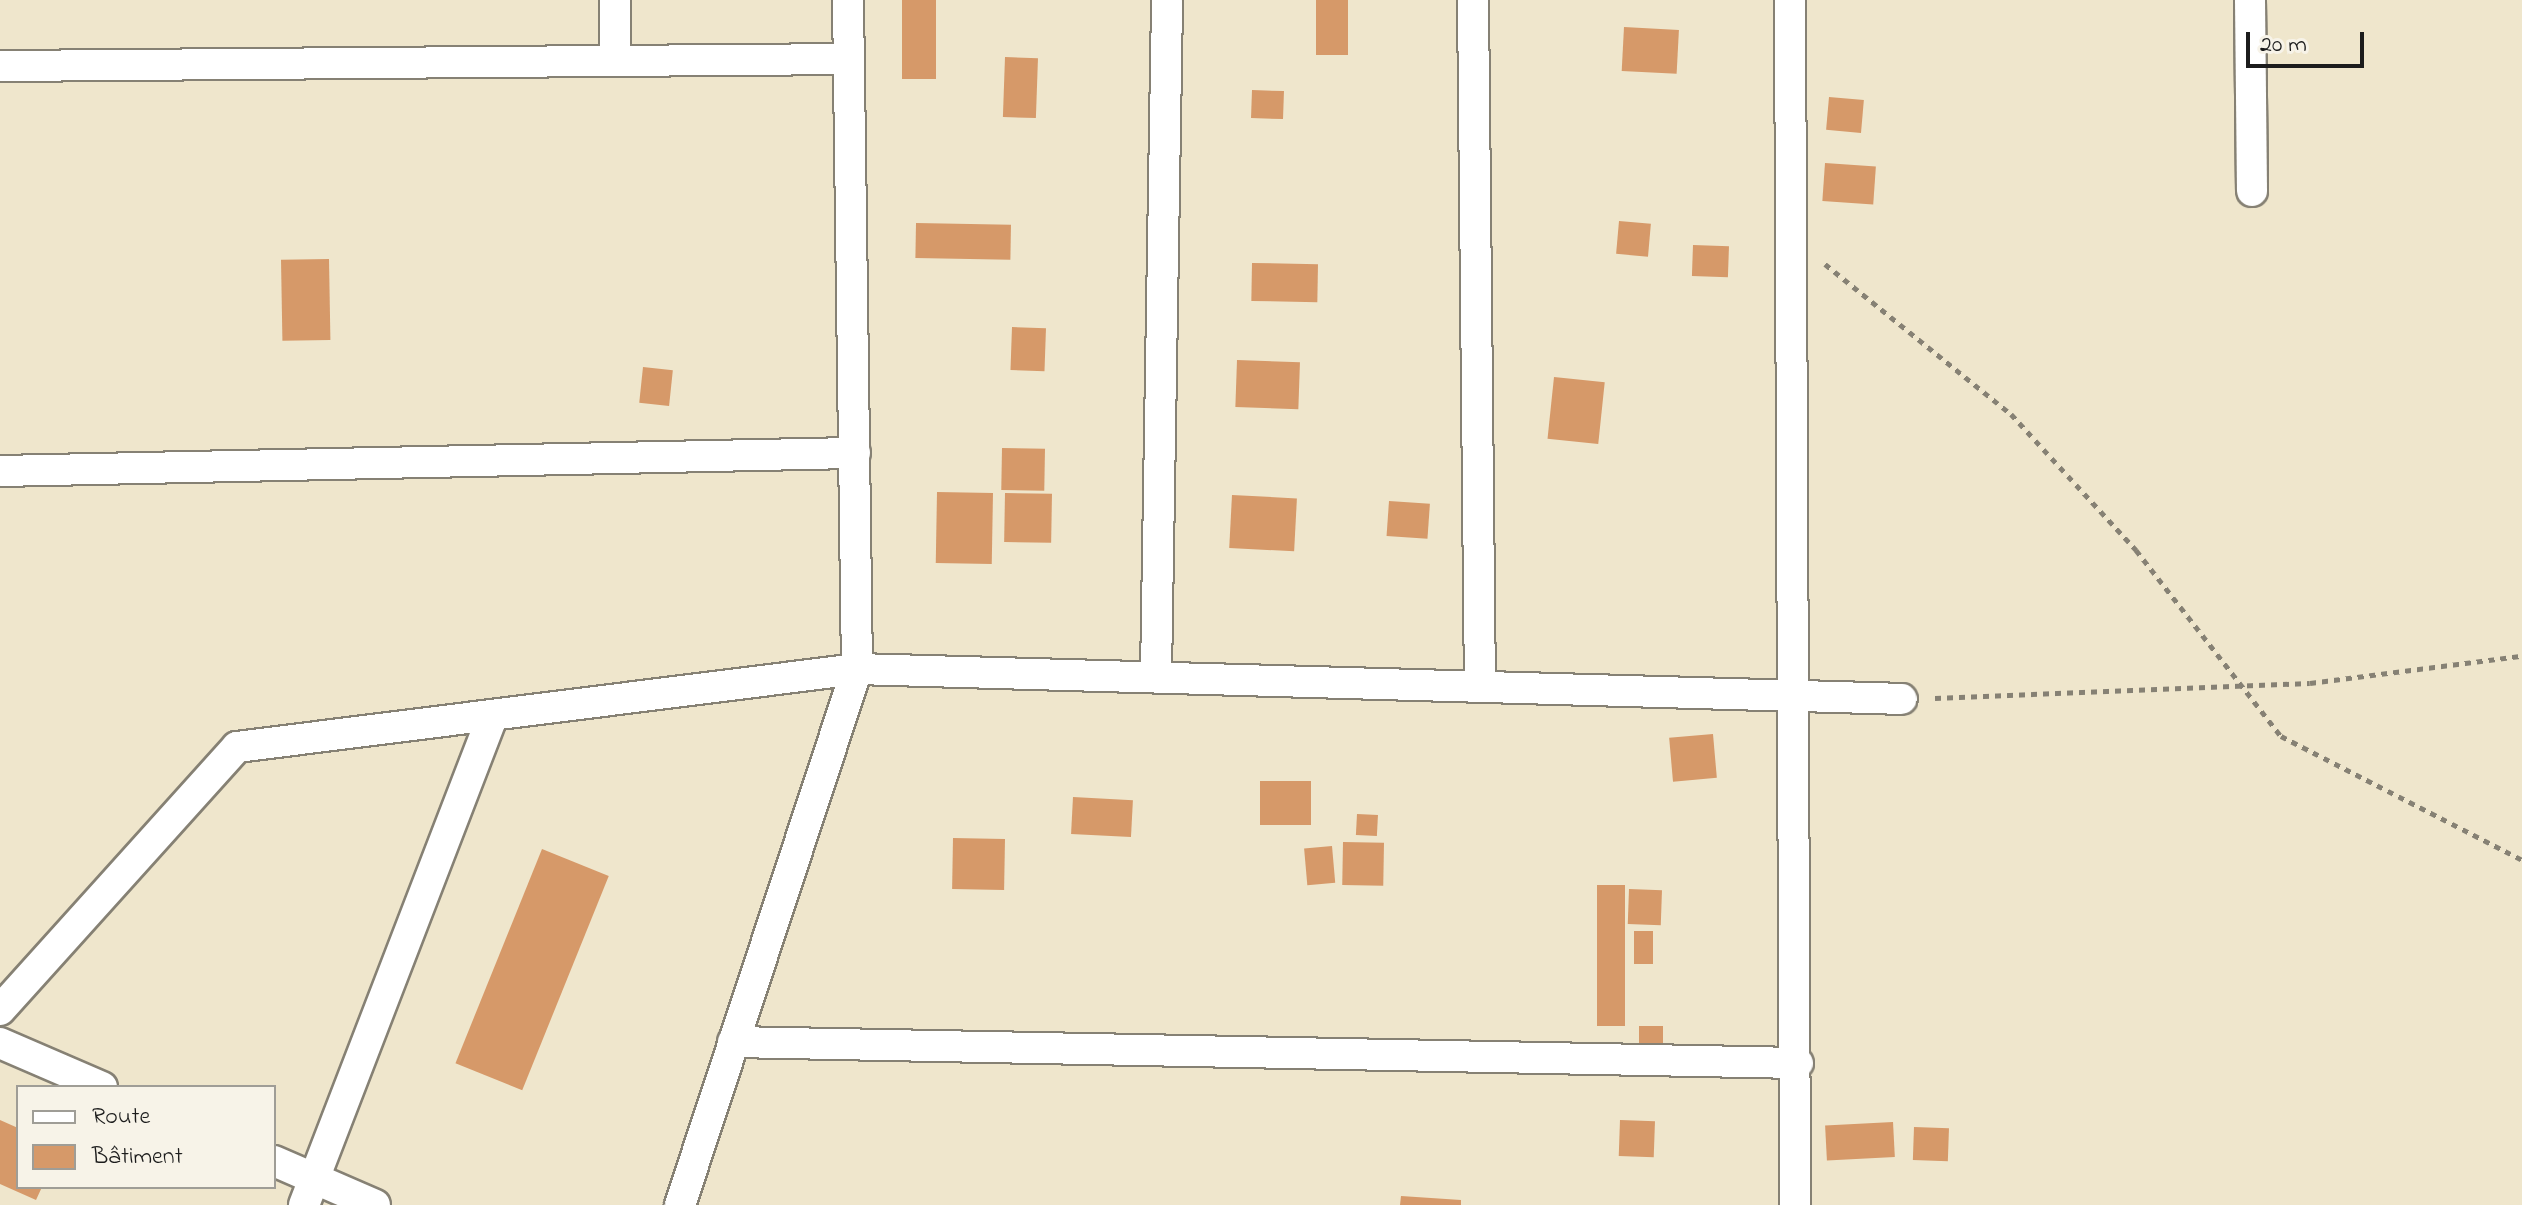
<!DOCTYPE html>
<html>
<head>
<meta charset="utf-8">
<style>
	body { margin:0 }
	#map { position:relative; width:2522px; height:1205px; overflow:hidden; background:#efe6cc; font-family:"Indie Flower",sans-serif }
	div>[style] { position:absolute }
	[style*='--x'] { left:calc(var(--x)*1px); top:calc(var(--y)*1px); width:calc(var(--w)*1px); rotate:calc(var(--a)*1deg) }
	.building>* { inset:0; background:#d69969; transform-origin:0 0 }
	.path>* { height:5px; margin-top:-2.5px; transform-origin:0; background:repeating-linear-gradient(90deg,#868174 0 6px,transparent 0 12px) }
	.roads { filter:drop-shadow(2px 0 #868174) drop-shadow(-2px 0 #868174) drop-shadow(0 2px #868174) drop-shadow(0 -2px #868174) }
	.street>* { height:30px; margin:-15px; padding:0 15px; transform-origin:15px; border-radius:15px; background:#fff }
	span { translate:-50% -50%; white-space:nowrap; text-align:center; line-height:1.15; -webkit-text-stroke:8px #f7f3e8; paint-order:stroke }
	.legend { position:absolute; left:16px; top:1085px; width:260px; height:104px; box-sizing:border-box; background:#f7f3e8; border:2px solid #9f9d96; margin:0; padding:10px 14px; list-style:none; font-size:24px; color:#1c1c1c }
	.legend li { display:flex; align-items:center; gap:16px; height:40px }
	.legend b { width:40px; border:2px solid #9f9d96 }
	.scale { position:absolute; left:2246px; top:32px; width:118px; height:36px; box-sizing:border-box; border:4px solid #1c1c1c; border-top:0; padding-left:10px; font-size:24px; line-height:28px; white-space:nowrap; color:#1c1c1c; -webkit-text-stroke:6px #f7f3e8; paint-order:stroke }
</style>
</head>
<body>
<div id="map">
	<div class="building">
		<i style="left:902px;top:0;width:34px;height:79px"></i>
		<i style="left:1316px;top:0;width:32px;height:55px"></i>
		<i style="left:1624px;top:27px;width:55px;height:44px;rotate:3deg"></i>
		<i style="left:1005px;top:57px;width:33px;height:60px;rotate:2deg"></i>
		<i style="left:1252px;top:90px;width:32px;height:28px;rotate:2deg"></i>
		<i style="left:1829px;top:97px;width:35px;height:33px;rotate:5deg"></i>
		<i style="left:1825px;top:163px;width:51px;height:38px;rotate:4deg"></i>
		<i style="left:1619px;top:221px;width:32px;height:33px;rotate:5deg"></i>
		<i style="left:916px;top:223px;width:95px;height:35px;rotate:1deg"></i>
		<i style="left:1693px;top:245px;width:36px;height:31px;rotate:2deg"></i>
		<i style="left:329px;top:259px;width:81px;height:48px;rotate:89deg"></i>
		<i style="left:1252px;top:263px;width:66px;height:38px;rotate:1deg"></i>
		<i style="left:1012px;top:327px;width:34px;height:43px;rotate:2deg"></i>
		<i style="left:1237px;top:360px;width:63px;height:47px;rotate:2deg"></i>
		<i style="left:643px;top:367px;width:30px;height:36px;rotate:6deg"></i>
		<i style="left:1554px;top:377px;width:51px;height:62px;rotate:6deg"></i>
		<i style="left:1002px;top:448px;width:43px;height:42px;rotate:1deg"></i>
		<i style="left:937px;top:492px;width:56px;height:71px;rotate:1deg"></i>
		<i style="left:1005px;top:493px;width:47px;height:49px;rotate:1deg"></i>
		<i style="left:1232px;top:495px;width:65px;height:53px;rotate:3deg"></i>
		<i style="left:1389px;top:501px;width:41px;height:35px;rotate:4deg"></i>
		<i style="left:1713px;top:734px;width:44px;height:44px;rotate:85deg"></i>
		<i style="left:1260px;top:781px;width:51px;height:44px"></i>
		<i style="left:1073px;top:797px;width:60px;height:37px;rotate:3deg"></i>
		<i style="left:1357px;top:814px;width:21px;height:21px;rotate:3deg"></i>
		<i style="left:953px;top:838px;width:52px;height:51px;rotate:1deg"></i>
		<i style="left:1343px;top:842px;width:41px;height:43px;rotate:1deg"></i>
		<i style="left:1332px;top:846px;width:37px;height:28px;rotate:85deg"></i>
		<i style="left:542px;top:849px;width:72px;height:231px;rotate:22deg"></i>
		<i style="left:1597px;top:885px;width:28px;height:141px"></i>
		<i style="left:1629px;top:889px;width:33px;height:35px;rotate:2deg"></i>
		<i style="left:1634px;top:931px;width:19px;height:33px"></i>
		<i style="left:1639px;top:1026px;width:24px;height:17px"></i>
		<i style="clip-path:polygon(0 1120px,18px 1128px,18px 1187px,42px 1187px,36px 1200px,0 1184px)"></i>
		<i style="left:1620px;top:1120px;width:35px;height:36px;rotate:2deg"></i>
		<i style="left:1893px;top:1122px;width:35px;height:68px;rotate:87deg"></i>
		<i style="left:1914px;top:1127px;width:35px;height:33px;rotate:2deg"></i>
		<i style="clip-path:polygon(1401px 1196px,1461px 1200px,1461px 1205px,1400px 1205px)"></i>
	</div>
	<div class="path">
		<i style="--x:1825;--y:264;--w:239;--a:38.9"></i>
		<i style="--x:2011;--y:414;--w:185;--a:47.4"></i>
		<i style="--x:2136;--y:550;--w:236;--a:52.1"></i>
		<i style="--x:2281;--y:736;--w:271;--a:27.2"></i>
		<i style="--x:1935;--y:698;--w:375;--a:-2.3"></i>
		<i style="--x:2310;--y:683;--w:214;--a:-7.3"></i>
	</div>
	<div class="roads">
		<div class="street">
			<i style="--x:615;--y:0;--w:61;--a:90"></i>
			<i style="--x:1473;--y:0;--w:687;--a:89.42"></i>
			<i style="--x:1790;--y:0;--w:1205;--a:89.76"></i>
			<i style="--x:2250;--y:0;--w:191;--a:89.4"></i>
			<i style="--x:0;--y:66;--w:848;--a:-0.47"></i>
			<i style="--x:0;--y:471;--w:855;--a:-1.21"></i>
			<i style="--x:1156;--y:674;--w:674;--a:-89.06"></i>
			<i style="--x:0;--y:1010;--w:354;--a:-48"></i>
			<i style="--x:237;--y:747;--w:625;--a:-7.17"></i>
			<i style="--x:857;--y:669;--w:1045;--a:1.64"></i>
			<i style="--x:733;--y:1042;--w:1065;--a:1.13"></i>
			<i style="--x:0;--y:1043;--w:111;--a:23.3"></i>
			<i style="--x:274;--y:1161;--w:110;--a:23.5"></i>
			<i style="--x:304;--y:1205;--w:525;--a:-68.91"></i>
			<i style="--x:680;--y:1205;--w:564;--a:-71.73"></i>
			<i style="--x:857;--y:669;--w:669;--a:-90.77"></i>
		</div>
	</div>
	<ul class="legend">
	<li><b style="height:10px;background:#fff"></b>Route</li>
	<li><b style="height:22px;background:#d69969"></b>Bâtiment</li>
	</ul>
	<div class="scale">20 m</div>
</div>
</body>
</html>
